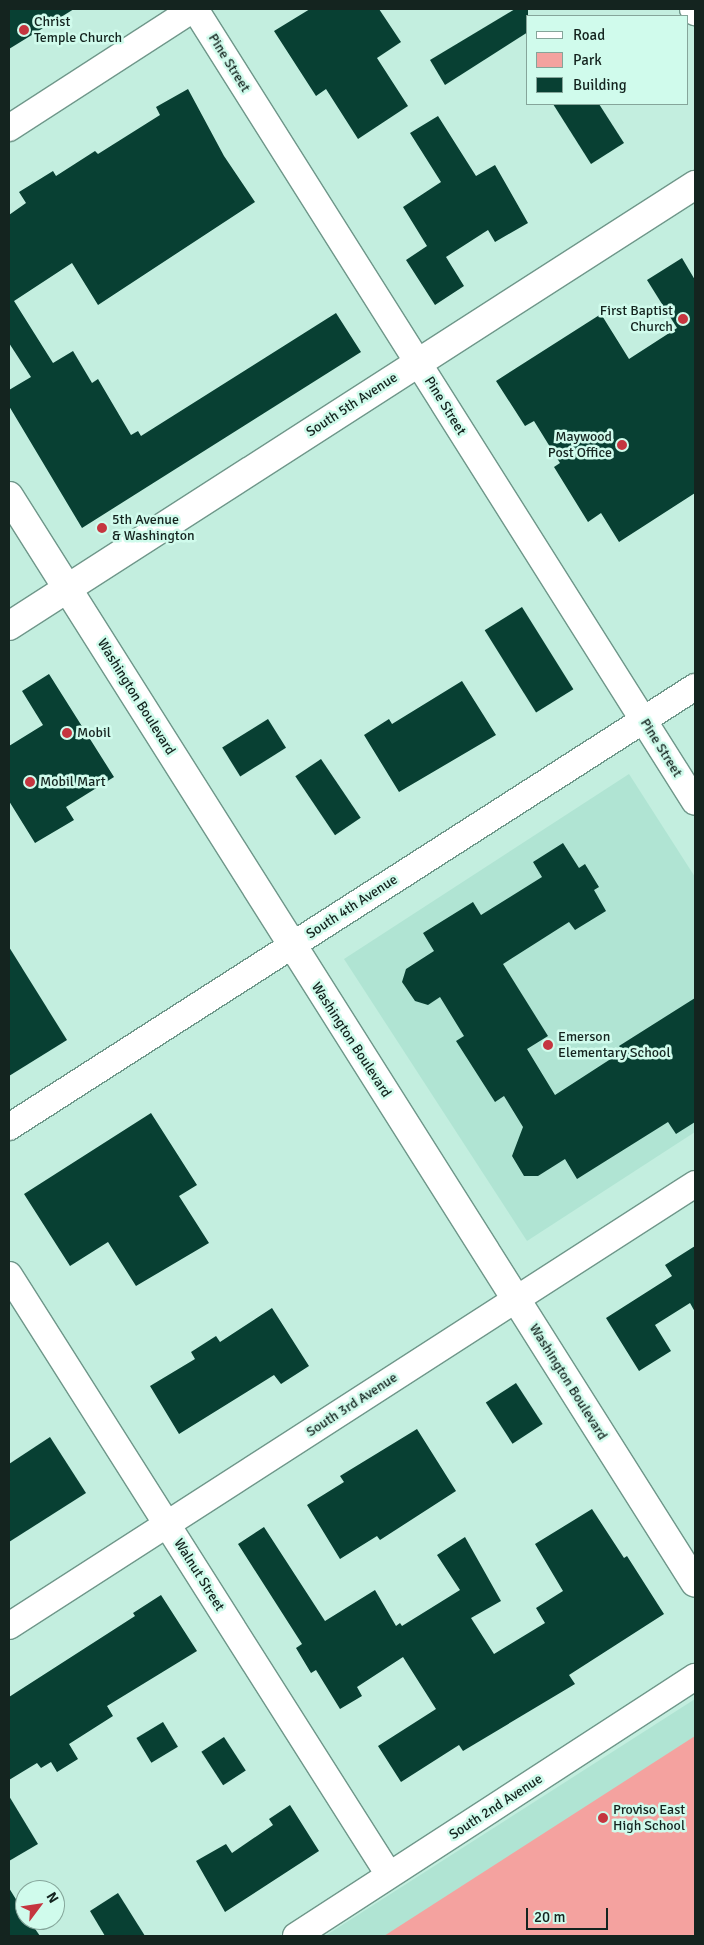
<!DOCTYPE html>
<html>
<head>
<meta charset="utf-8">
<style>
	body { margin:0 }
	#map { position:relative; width:704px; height:1945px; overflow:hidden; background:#c3eedf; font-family:Signika,sans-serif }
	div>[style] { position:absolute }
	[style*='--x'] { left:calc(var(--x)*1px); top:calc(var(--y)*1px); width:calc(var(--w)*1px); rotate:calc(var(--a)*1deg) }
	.built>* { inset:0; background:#b0e4d3 }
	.green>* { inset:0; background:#f4a29f }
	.building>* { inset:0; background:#084033; transform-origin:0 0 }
	.roads { filter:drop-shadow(1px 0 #6f978a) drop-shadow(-1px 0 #6f978a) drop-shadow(0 1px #6f978a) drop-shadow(0 -1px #6f978a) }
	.street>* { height:26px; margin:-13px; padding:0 13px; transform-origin:13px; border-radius:13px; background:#fff }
	.secondary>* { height:28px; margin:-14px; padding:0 14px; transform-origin:14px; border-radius:14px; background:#fff }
	.dots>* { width:14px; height:14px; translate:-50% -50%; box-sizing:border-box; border:2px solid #d0fbec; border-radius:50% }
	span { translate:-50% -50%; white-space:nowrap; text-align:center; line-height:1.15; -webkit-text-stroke:5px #d0fbec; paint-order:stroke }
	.poi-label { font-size:14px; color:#14241f }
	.left { translate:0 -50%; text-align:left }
	.right { translate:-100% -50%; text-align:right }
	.street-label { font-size:14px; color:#14241f }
	.frame { position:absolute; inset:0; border:10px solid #14241f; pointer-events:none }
	.legend { position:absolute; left:526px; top:15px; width:162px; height:90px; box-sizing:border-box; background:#d0fbec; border:1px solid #85a59a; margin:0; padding:6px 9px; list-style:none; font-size:15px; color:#14241f }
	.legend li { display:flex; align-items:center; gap:10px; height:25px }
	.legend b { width:25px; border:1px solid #85a59a }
	.north { position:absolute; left:15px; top:1880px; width:50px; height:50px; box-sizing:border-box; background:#d0fbec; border:1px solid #85a59a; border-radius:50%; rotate:59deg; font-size:14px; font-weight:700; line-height:20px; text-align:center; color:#14241f }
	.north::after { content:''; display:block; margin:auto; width:18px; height:22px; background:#c5353f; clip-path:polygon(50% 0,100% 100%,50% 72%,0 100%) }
	.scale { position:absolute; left:526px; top:1908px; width:82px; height:22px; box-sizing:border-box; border:2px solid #14241f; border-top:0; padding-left:6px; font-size:15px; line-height:18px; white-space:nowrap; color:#14241f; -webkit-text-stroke:4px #d0fbec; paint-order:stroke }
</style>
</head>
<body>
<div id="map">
	<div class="built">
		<i style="clip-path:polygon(629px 774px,695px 877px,695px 1132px,527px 1241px,344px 959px)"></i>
		<i style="clip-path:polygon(695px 1699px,695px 1936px,325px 1936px)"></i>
	</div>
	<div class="green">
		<i style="clip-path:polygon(695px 1736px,695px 1936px,384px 1936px)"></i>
	</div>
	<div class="building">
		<i style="clip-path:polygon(9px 9px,74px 9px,9px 49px)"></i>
		<i style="clip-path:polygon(310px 9px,379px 9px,401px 42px,377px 58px,408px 106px,358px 139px,326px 89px,316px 96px,274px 31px)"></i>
		<i style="clip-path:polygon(515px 9px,528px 9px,528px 32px,445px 85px,430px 60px)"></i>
		<i style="clip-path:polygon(188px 89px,224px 156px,255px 202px,98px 305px,72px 263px,14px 301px,53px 363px,73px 351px,92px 383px,98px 379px,131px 435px,138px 431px,141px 436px,336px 313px,361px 352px,82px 528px,9px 406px,9px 390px,31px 377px,9px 343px,9px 215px,26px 203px,19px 192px,53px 171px,56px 176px,95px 151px,98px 154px,160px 115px,156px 107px)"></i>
		<i style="clip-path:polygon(553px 104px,599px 104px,624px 143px,591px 164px)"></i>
		<i style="clip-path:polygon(438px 116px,476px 176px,495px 165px,528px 223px,495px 242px,488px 230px,446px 257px,464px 286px,435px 305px,406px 260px,427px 246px,403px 207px,441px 182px,410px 133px)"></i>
		<i style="clip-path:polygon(682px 258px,695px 280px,695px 493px,619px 542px,601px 513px,588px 522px,554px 467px,560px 463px,534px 421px,525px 426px,496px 381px,601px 314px,629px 359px,677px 328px,647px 280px)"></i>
		<i style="left:522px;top:607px;width:97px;height:44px;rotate:58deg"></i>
		<i style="clip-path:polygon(49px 674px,114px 777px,66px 807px,74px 820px,35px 843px,9px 801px,9px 746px,43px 725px,22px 691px)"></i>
		<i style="clip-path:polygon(462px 681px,496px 735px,399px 792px,364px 735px,389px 719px,392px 724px)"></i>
		<i style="left:268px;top:719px;width:34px;height:54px;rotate:58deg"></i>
		<i style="left:321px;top:759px;width:71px;height:31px;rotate:56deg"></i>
		<i style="clip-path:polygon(563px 843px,579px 868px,585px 864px,599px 887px,594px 890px,606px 911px,575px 930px,569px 922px,503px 964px,548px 1036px,527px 1049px,555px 1095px,623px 1051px,619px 1046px,695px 998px,695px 1122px,676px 1134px,668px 1122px,577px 1179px,565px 1159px,538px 1176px,524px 1176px,512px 1156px,523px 1127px,504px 1096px,495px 1102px,456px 1041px,464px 1036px,440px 997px,428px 1005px,415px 1001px,402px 982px,406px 969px,434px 951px,423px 933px,473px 902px,481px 915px,542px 877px,533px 862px)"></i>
		<i style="clip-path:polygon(9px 947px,67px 1040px,9px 1076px)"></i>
		<i style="clip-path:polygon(151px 1113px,197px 1185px,179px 1196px,209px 1243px,136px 1286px,108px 1242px,70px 1266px,24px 1194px)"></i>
		<i style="clip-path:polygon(695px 1246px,695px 1312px,690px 1303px,655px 1325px,671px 1351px,639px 1371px,606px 1318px,672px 1276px,665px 1265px)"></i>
		<i style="clip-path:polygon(272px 1308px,309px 1366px,281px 1384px,274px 1375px,179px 1434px,150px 1386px,195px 1359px,191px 1352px,216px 1336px,220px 1342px)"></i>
		<i style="left:516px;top:1383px;width:49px;height:36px;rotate:57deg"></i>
		<i style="clip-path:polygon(417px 1429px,456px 1491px,380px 1540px,377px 1536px,340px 1559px,307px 1505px,344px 1482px,340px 1476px)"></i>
		<i style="clip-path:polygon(50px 1437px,86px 1493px,9px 1542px,9px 1464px)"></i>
		<i style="clip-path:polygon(592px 1509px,624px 1558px,627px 1556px,664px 1614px,569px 1675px,575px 1684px,463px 1751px,459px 1745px,401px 1782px,378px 1746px,436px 1709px,403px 1657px,357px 1687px,362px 1696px,340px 1709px,316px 1670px,311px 1673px,296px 1648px,302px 1644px,238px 1544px,264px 1527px,325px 1621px,375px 1590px,396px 1626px,400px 1623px,402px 1626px,460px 1590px,437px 1555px,465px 1537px,501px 1601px,471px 1618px,494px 1654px,545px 1623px,536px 1608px,563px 1591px,535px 1544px)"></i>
		<i style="clip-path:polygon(161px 1595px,197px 1651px,107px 1706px,113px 1716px,69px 1744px,78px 1759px,57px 1772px,51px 1762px,41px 1768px,37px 1763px,9px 1780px,9px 1697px,135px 1616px,133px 1613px)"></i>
		<i style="left:163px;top:1722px;width:29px;height:31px;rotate:59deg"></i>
		<i style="left:224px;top:1737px;width:40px;height:27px;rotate:57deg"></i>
		<i style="clip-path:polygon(9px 1796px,38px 1844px,9px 1861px)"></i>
		<i style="clip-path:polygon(290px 1805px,319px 1851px,225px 1912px,196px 1861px,226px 1844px,232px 1853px,273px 1825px,269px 1819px)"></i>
		<i style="clip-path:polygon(9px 1888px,25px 1914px,25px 1920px,29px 1920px,40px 1936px,9px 1936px)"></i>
		<i style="clip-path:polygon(118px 1893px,145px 1936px,105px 1936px,90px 1911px)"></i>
	</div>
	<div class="roads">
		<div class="street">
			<i style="--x:195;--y:9;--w:937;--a:57.77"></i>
			<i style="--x:693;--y:9;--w:4;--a:56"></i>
			<i style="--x:9;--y:128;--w:219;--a:-32.9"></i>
			<i style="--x:9;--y:1127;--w:815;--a:-32.68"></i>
			<i style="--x:9;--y:1275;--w:710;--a:57.65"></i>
			<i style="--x:9;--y:1626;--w:816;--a:-32.79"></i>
			<i style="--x:296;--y:1936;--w:476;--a:-33"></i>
		</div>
		<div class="secondary">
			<i style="--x:9;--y:496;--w:1285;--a:57.74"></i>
			<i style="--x:9;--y:626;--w:816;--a:-32.74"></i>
		</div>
	</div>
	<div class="dots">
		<i style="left:24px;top:30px;background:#c5353f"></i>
		<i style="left:683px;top:319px;background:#c5353f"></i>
		<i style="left:622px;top:445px;background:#c5353f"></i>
		<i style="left:102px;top:528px;background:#c5353f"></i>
		<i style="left:67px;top:733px;background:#c5353f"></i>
		<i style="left:30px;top:782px;background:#c5353f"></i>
		<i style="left:548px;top:1045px;background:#c5353f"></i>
		<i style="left:603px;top:1818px;background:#c5353f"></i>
	</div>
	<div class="poi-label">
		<span class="left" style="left:34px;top:30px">Christ<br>Temple Church</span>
		<span class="right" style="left:673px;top:319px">First Baptist<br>Church</span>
		<span class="right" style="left:612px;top:445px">Maywood<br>Post Office</span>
		<span class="left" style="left:112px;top:528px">5th Avenue<br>&amp; Washington</span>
		<span class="left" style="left:77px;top:733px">Mobil</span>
		<span class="left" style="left:40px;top:782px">Mobil Mart</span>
		<span class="left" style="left:558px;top:1045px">Emerson<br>Elementary School</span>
		<span class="left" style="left:613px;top:1818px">Proviso East<br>High School</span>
	</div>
	<div class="street-label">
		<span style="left:229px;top:63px;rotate:58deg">Pine Street</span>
		<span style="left:352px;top:405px;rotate:-33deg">South 5th Avenue</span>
		<span style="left:445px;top:406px;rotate:58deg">Pine Street</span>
		<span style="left:136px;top:697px;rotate:58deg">Washington Boulevard</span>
		<span style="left:661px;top:748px;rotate:58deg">Pine Street</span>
		<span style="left:352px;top:907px;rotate:-33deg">South 4th Avenue</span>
		<span style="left:351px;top:1040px;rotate:57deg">Washington Boulevard</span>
		<span style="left:568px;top:1382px;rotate:58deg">Washington Boulevard</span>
		<span style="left:352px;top:1405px;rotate:-33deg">South 3rd Avenue</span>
		<span style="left:199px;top:1575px;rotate:58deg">Walnut Street</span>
		<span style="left:496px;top:1807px;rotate:-33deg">South 2nd Avenue</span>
	</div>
	<div class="frame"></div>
	<ul class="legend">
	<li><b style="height:6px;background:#fff"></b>Road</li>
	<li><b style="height:14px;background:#f4a29f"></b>Park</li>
	<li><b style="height:14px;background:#084033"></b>Building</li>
	</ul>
	<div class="north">N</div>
	<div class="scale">20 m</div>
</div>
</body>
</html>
